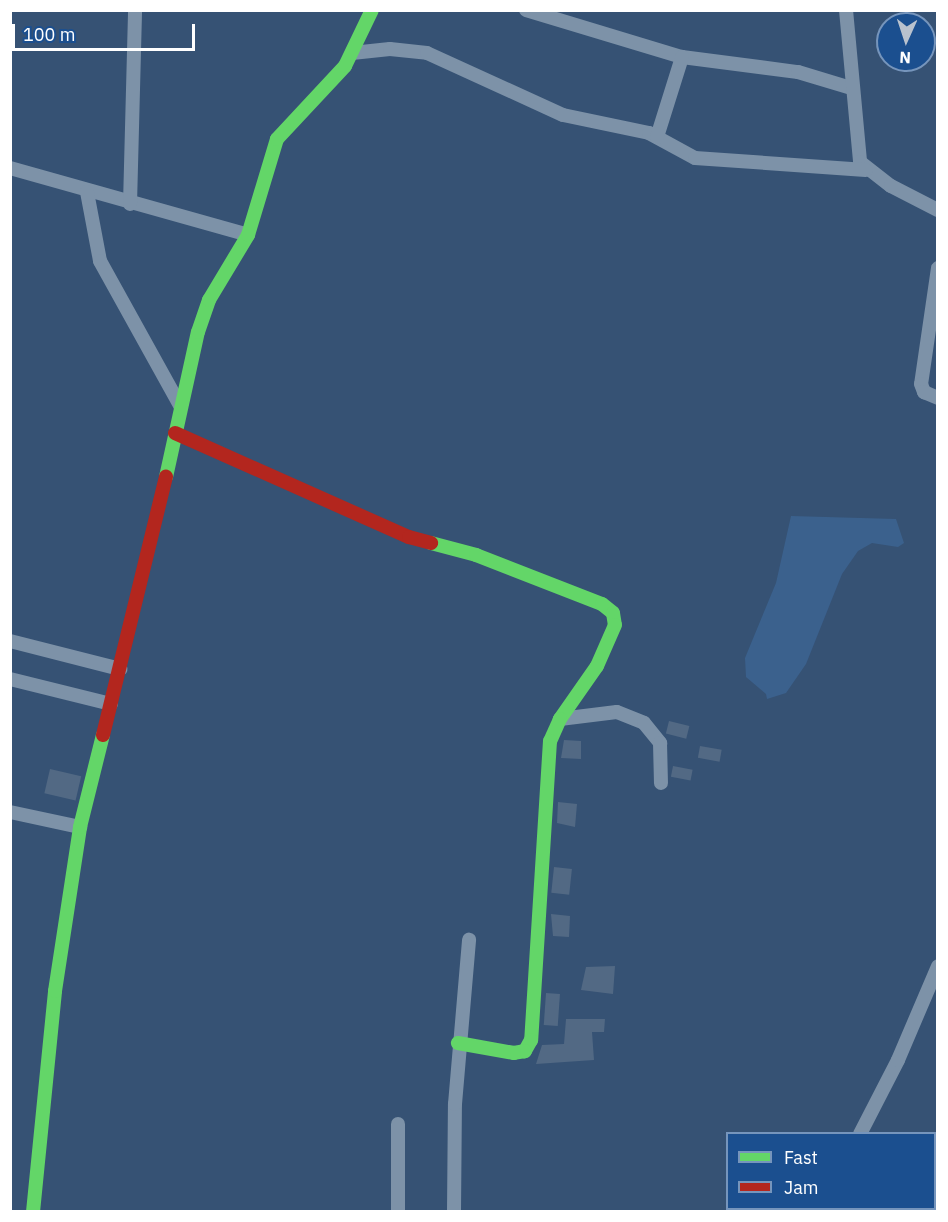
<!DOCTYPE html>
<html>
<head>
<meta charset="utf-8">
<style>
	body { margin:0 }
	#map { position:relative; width:948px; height:1222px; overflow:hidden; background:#365274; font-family:"IBM Plex Sans",sans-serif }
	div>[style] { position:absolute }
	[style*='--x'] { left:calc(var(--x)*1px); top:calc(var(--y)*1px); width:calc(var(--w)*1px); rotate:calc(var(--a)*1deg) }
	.water>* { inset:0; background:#3b618d }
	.building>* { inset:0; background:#526984; transform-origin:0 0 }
	.street>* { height:14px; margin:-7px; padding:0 7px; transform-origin:7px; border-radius:7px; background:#7d92a8 }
	.fast>* { height:14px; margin:-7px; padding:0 7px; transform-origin:7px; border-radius:7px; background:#63d668 }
	.jam>* { height:14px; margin:-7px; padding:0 7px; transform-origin:7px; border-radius:7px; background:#b3261e }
	span { translate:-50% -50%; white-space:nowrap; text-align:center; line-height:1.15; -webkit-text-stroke:6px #1b4f8f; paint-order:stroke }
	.frame { position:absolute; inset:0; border:12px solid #fff; pointer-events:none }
	.legend { position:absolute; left:726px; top:1132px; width:210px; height:78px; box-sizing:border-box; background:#1b4f8f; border:2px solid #7695bc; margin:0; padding:8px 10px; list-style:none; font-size:18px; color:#fff }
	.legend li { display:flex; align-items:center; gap:12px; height:30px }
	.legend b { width:30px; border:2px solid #7695bc }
	.north { position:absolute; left:876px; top:12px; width:60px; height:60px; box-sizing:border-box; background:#1b4f8f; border:2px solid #7695bc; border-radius:50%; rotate:183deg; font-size:16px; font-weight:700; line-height:24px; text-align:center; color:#fff }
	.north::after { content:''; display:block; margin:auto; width:21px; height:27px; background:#b9c2ce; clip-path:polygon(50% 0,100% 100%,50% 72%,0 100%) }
	.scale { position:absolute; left:12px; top:24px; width:183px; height:27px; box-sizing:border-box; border:3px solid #fff; border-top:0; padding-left:8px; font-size:18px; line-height:21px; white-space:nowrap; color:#fff; -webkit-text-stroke:4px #1b4f8f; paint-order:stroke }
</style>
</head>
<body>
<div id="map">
	<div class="water">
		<i style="clip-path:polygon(791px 516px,896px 519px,904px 543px,898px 547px,872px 543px,858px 551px,842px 574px,806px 664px,786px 693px,767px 699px,766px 694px,746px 677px,745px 658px,776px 583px)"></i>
	</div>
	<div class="building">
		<i style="left:669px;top:721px;width:21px;height:13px;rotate:14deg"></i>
		<i style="clip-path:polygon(564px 740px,581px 741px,581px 759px,561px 758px)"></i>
		<i style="left:700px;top:746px;width:22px;height:12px;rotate:10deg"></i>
		<i style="left:673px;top:766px;width:20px;height:11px;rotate:11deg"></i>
		<i style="left:50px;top:769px;width:32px;height:25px;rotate:13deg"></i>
		<i style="clip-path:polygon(558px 802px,577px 804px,575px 827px,557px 823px)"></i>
		<i style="left:554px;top:867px;width:18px;height:26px;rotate:6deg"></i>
		<i style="clip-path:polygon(551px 914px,570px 916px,569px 937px,553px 936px)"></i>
		<i style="clip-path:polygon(615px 966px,613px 994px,581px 990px,586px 967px)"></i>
		<i style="left:546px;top:993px;width:14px;height:32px;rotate:4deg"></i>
		<i style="clip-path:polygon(566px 1019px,605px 1019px,604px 1032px,592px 1032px,594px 1060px,536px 1064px,542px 1045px,564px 1044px)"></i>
	</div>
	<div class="street">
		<i style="--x:526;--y:10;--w:163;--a:16.8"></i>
		<i style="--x:682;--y:57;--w:117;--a:7.4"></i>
		<i style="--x:798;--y:72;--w:55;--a:16.8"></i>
		<i style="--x:846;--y:10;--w:153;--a:84.7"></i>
		<i style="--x:860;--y:162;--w:39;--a:38"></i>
		<i style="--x:891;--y:186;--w:53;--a:27.1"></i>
		<i style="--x:352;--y:53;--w:38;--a:-6"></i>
		<i style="--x:390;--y:49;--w:37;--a:6"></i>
		<i style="--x:427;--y:53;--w:149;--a:24.5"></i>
		<i style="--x:563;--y:115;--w:88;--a:11.8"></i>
		<i style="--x:649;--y:133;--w:52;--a:28.5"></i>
		<i style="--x:695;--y:158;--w:171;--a:4"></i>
		<i style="--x:657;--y:137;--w:84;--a:-72.6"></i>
		<i style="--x:10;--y:168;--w:247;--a:15.7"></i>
		<i style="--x:87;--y:192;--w:70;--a:79.3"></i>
		<i style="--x:100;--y:261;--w:167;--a:61"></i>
		<i style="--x:130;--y:204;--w:194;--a:-88.5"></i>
		<i style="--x:938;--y:268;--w:117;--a:98.3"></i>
		<i style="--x:921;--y:384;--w:9;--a:69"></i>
		<i style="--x:924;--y:392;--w:15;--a:23"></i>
		<i style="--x:10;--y:641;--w:114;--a:14.3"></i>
		<i style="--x:10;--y:679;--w:104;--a:13.9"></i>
		<i style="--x:560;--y:719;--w:57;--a:-7"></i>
		<i style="--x:617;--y:712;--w:29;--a:22"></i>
		<i style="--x:644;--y:723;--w:26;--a:51"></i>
		<i style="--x:660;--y:743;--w:40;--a:88.6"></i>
		<i style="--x:10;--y:812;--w:72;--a:12.1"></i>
		<i style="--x:860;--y:1134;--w:83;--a:-62.8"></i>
		<i style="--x:898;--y:1060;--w:102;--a:-66.9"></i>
		<i style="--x:934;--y:1192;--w:4;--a:14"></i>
		<i style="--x:889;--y:1208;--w:5;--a:53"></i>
		<i style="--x:398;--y:1212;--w:88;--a:-90"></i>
		<i style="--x:454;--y:1212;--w:108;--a:-89.5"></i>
		<i style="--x:455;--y:1104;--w:165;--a:-85.1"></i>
		<i style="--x:848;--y:1212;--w:4;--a:-90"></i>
	</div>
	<div class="fast">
		<i style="--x:166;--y:477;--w:148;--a:-77.6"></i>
		<i style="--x:198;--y:332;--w:34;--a:-71"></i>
		<i style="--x:209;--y:300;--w:76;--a:-59"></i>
		<i style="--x:248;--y:235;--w:100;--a:-73.2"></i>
		<i style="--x:277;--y:139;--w:100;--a:-47"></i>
		<i style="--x:345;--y:66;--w:62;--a:-64.3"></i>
		<i style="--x:431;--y:543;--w:47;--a:14.9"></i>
		<i style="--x:476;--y:555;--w:135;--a:21.3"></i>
		<i style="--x:602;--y:604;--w:14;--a:39"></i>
		<i style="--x:613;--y:613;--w:12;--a:81"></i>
		<i style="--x:615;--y:625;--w:45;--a:113.7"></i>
		<i style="--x:597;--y:666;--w:65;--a:124.9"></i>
		<i style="--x:560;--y:719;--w:24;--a:114"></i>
		<i style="--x:550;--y:741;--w:300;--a:93.6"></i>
		<i style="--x:531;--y:1040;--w:13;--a:119"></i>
		<i style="--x:525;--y:1051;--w:11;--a:170"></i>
		<i style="--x:514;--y:1053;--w:57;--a:-169.9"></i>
		<i style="--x:33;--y:1212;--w:222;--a:-84.3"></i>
		<i style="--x:55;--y:991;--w:166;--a:-81.3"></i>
		<i style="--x:80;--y:827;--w:95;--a:-76"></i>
	</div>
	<div class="jam">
		<i style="--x:175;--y:433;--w:256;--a:24"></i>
		<i style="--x:409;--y:537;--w:23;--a:15"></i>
		<i style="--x:103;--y:735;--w:266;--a:-76.3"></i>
	</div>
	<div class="frame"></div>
	<ul class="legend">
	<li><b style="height:8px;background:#63d668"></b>Fast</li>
	<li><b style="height:8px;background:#b3261e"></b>Jam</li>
	</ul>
	<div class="north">N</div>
	<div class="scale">100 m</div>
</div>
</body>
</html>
